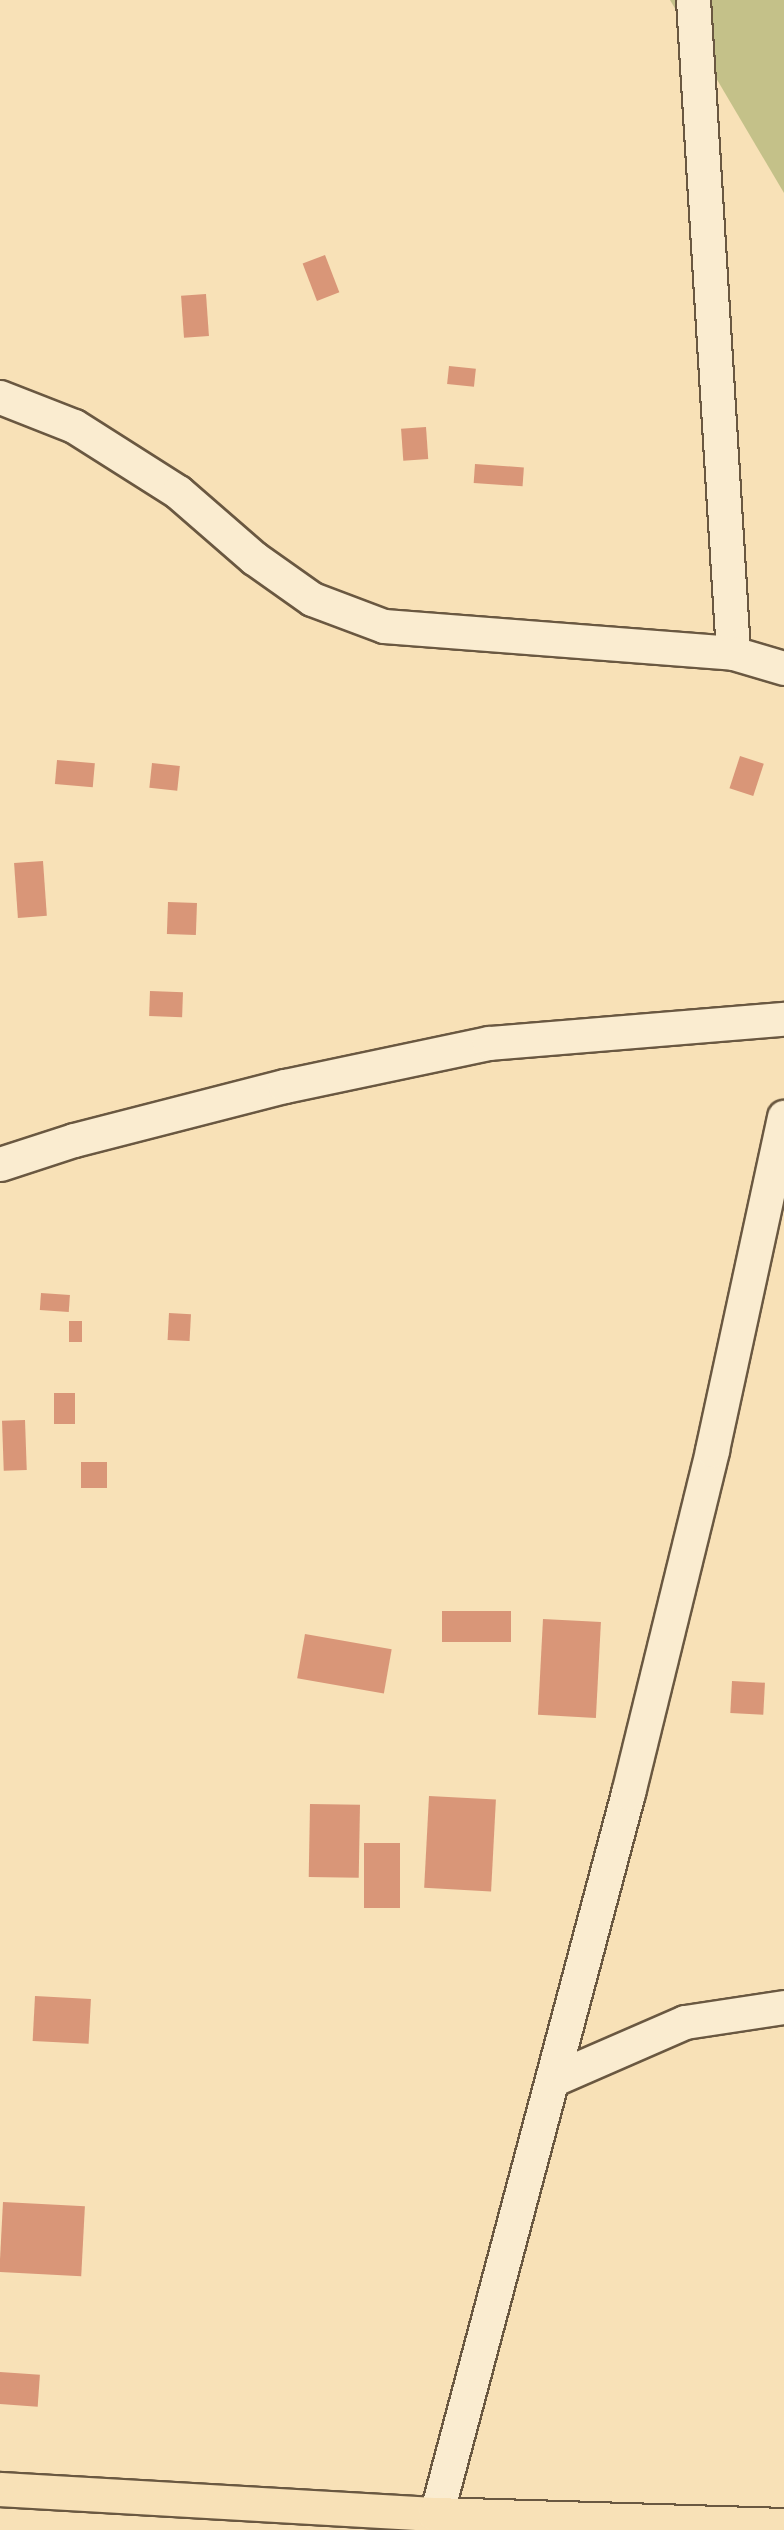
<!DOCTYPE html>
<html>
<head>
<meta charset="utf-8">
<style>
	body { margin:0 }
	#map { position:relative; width:784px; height:2530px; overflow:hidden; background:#f8e1b7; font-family:"IM FELL DW Pica",serif }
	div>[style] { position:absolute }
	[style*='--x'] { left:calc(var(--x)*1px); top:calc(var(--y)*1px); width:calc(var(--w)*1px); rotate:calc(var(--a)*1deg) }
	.green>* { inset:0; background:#c4c189 }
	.building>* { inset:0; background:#d99678; transform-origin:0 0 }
	.roads { filter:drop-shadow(2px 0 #6a5841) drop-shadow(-2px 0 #6a5841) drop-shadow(0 2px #6a5841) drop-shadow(0 -2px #6a5841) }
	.street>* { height:33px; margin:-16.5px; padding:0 16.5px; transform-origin:16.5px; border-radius:16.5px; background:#faecd0 }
	.primary>* { height:33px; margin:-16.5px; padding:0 16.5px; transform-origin:16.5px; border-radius:16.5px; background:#f8e1b7 }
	span { translate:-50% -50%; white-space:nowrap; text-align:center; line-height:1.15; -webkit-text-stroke:4.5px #faecd0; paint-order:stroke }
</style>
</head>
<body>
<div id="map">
	<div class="green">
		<i style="clip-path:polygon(670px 0,784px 0,784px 193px)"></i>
	</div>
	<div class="building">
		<i style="left:325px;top:255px;width:40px;height:24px;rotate:69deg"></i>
		<i style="left:206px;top:294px;width:42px;height:25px;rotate:86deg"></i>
		<i style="left:449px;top:366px;width:27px;height:18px;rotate:6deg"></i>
		<i style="left:426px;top:427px;width:32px;height:25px;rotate:86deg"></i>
		<i style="left:475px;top:464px;width:49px;height:19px;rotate:4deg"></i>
		<i style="left:740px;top:756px;width:25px;height:34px;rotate:18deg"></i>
		<i style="left:57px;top:760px;width:38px;height:24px;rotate:5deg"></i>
		<i style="left:152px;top:763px;width:28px;height:25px;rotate:6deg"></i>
		<i style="left:43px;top:861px;width:55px;height:29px;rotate:86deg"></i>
		<i style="left:168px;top:902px;width:29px;height:32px;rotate:2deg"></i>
		<i style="left:150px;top:991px;width:33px;height:25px;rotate:2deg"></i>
		<i style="left:41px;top:1293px;width:29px;height:17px;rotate:4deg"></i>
		<i style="left:169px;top:1313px;width:22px;height:27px;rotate:3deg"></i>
		<i style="left:82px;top:1321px;width:21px;height:13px;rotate:90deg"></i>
		<i style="left:54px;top:1393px;width:21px;height:31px"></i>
		<i style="left:25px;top:1420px;width:50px;height:23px;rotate:88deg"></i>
		<i style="left:81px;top:1462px;width:26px;height:26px"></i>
		<i style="left:511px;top:1611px;width:31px;height:69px;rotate:90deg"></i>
		<i style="left:543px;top:1619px;width:58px;height:96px;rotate:3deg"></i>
		<i style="left:305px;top:1634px;width:88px;height:45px;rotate:10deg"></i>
		<i style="left:732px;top:1681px;width:33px;height:32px;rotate:3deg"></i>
		<i style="left:429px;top:1796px;width:67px;height:92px;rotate:3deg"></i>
		<i style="left:310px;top:1804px;width:50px;height:73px;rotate:1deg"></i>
		<i style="left:364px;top:1843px;width:36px;height:65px"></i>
		<i style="left:35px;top:1996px;width:56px;height:45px;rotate:3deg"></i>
		<i style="left:3px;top:2202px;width:82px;height:70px;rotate:3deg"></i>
		<i style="left:0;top:2372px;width:40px;height:32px;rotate:4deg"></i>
	</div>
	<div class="roads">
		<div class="street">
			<i style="--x:693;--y:0;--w:654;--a:86.49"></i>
			<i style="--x:0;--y:397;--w:79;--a:21.4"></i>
			<i style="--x:74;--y:426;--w:123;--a:32.4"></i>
			<i style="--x:178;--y:492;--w:101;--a:41"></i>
			<i style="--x:254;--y:558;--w:71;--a:35.3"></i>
			<i style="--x:312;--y:599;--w:77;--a:20.6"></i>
			<i style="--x:384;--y:626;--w:350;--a:4.4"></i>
			<i style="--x:733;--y:653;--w:53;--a:16.4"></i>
			<i style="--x:0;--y:1164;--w:78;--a:-18"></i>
			<i style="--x:74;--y:1140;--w:218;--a:-14.4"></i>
			<i style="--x:285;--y:1086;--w:208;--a:-11.9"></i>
			<i style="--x:489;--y:1043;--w:296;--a:-4.7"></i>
			<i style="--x:554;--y:2079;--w:143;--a:-23.5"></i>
			<i style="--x:685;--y:2022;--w:100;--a:-8.6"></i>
			<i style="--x:432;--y:2530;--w:763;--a:-75.11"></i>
			<i style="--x:628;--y:1793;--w:353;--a:-76.2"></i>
			<i style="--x:712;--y:1450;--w:341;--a:-77.8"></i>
		</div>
		<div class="primary">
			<i style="--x:0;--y:2489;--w:435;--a:3.3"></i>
			<i style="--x:434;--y:2514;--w:350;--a:1.8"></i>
		</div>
	</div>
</div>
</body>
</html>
